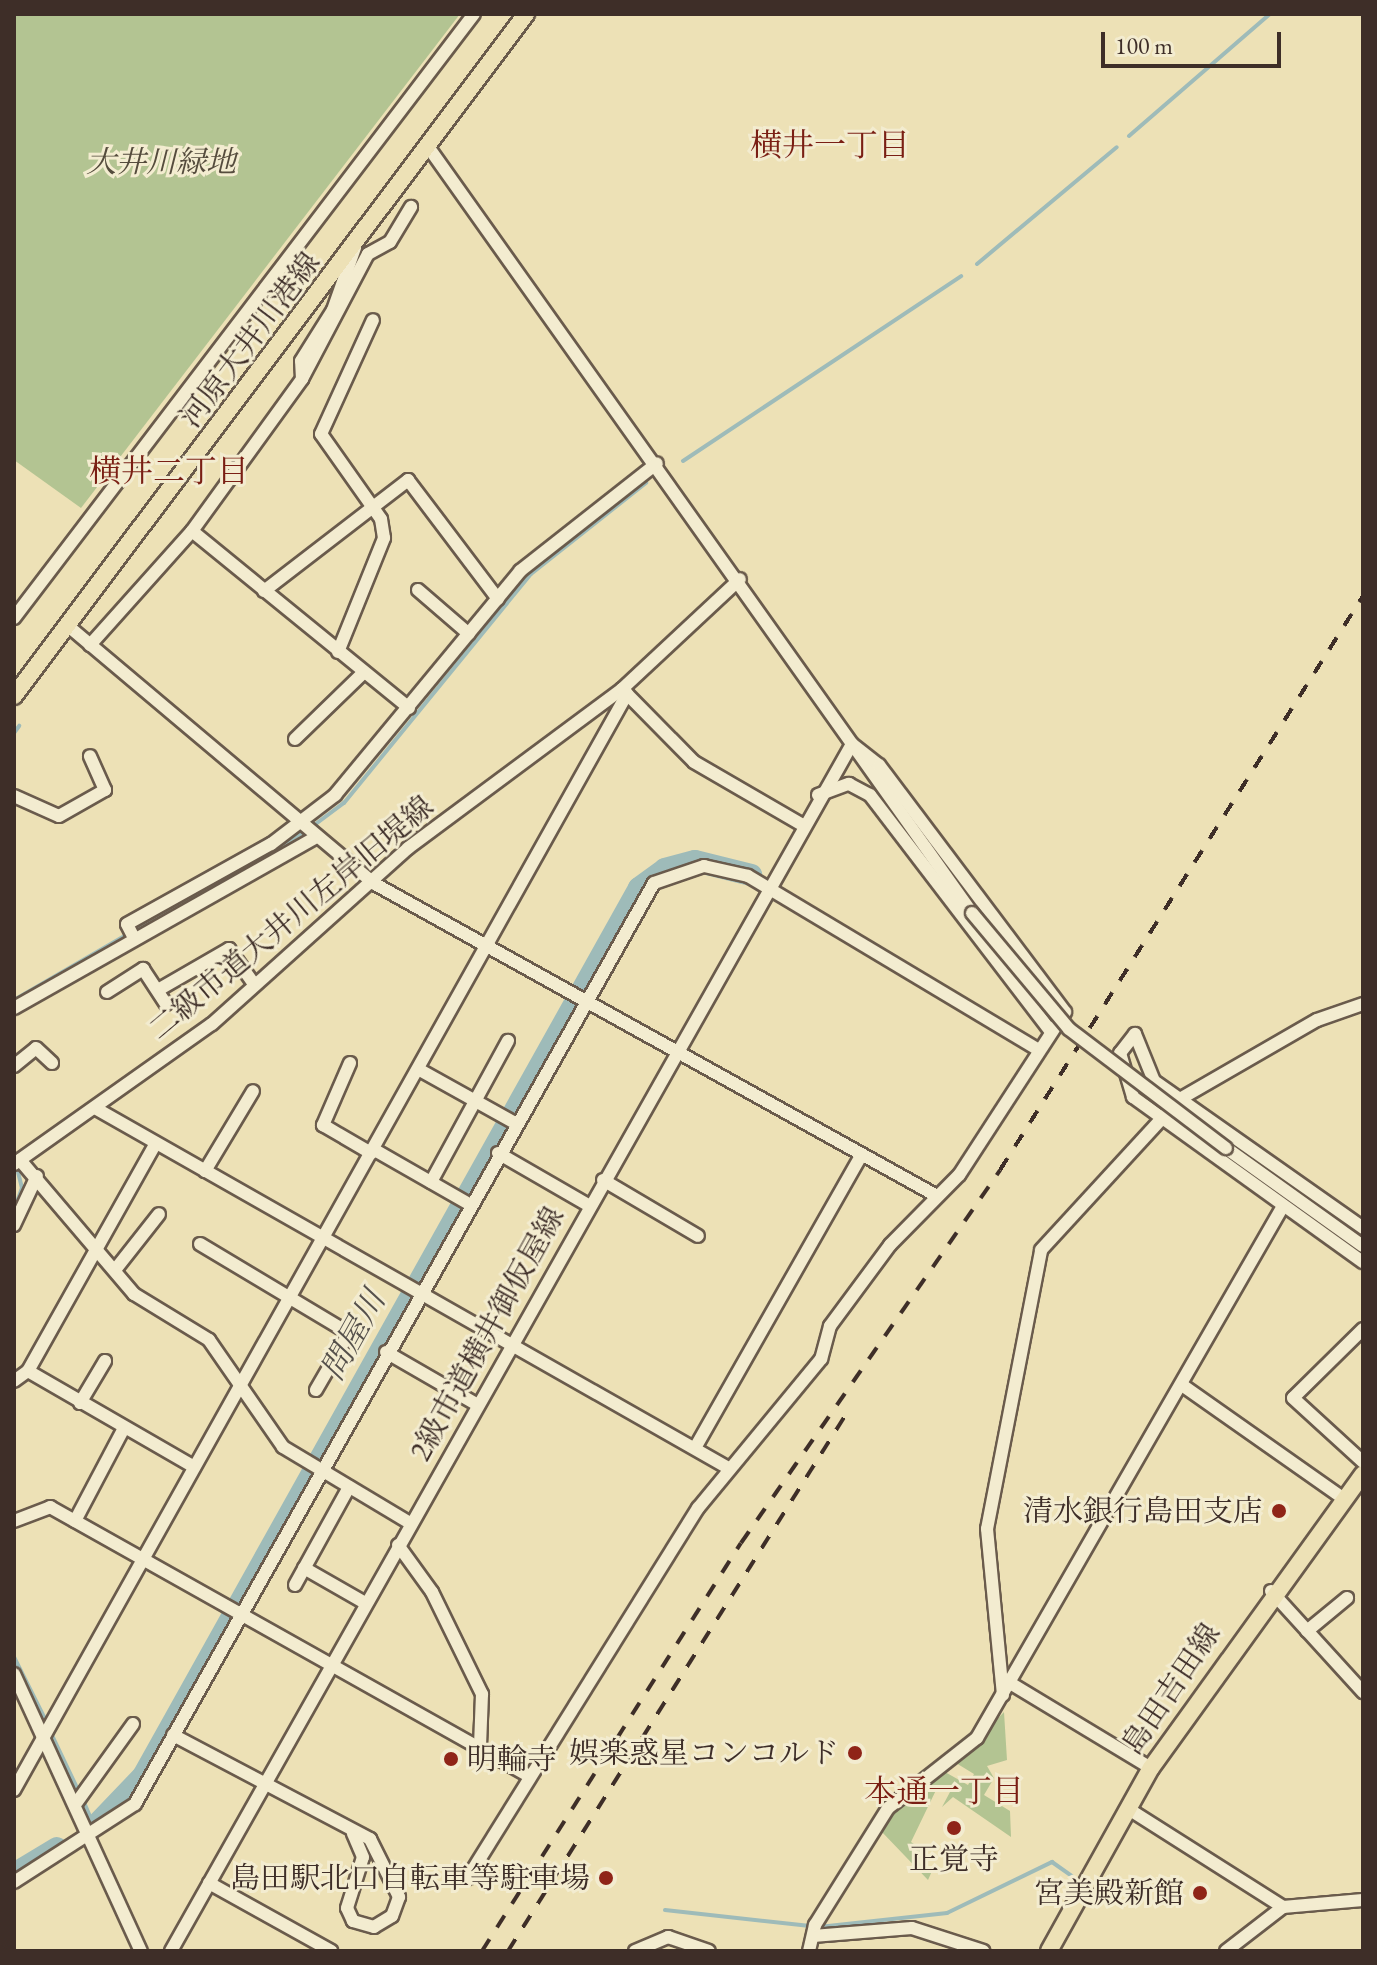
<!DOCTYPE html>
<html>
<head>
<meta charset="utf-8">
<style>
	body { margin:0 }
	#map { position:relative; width:1377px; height:1965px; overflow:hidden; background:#ede1b6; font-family:"EB Garamond","Noto Serif JP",serif }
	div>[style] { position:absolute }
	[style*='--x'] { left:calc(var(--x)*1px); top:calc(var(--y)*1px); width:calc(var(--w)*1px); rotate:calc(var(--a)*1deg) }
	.green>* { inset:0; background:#b3c492 }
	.stream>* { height:4px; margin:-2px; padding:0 2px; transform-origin:2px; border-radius:2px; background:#9ebbb9 }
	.river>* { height:22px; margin:-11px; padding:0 11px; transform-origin:11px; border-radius:11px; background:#9ebbb9 }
	.roads { filter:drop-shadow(2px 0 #6a5b4c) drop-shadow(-2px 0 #6a5b4c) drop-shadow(0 2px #6a5b4c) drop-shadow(0 -2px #6a5b4c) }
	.minor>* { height:12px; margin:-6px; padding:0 6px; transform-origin:6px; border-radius:6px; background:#f3ecd0 }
	.major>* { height:16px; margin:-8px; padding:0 8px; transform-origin:8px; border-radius:8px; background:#ede1b6 }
	.rail>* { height:4px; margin-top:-2px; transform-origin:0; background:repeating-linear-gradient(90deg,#3e2e28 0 14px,transparent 0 28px) }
	.bridges { filter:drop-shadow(2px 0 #6a5b4c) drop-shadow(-2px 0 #6a5b4c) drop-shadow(0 2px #6a5b4c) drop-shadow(0 -2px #6a5b4c) }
	.minor-bridge>* { height:12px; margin:-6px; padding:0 6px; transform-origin:6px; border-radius:6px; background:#f3ecd0 }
	.dots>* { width:22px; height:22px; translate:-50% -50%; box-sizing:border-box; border:4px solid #f3ecd0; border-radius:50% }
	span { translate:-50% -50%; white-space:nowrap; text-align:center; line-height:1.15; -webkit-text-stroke:6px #f3ecd0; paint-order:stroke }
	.park-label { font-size:30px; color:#554c3d; font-style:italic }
	.street-label { font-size:30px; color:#3e2e28 }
	.poi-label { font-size:30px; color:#3e2e28 }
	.right { translate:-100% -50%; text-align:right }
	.left { translate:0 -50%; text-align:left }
	.neighbourhood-label { font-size:32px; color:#7a1f14 }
	.water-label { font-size:32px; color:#56514c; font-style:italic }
	.frame { position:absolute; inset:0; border:16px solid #3e2e28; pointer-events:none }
	.scale { position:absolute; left:1101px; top:32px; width:180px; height:36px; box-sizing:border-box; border:4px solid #3e2e28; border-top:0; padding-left:10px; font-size:24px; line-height:28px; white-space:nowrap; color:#3e2e28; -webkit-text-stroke:6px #f3ecd0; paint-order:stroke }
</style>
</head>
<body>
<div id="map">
	<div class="green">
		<i style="clip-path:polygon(14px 14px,460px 14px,81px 508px,14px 460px)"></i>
		<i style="clip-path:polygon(1004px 1712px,1007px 1760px,987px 1766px,994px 1778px,984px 1795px,1010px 1811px,1011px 1837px,953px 1797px,942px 1807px,950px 1792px,938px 1786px,911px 1842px,924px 1851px,918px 1862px,932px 1871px,928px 1880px,881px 1831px,904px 1798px,945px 1772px,968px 1785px,974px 1774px,956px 1763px)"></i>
	</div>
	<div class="stream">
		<i style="--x:1129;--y:136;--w:186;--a:-40.9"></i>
		<i style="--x:977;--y:264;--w:182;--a:-39.9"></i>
		<i style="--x:683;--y:461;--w:334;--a:-33.6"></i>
		<i style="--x:14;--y:733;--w:9;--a:-54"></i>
		<i style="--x:313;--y:826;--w:39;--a:-37"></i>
		<i style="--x:344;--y:803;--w:296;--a:-50.8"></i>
		<i style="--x:531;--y:574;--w:147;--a:-38.4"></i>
		<i style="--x:14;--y:1000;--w:337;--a:-30.1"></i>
		<i style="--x:14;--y:1156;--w:33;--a:76"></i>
		<i style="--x:22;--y:1188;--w:23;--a:110"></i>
		<i style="--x:14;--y:1657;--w:74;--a:63.4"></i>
		<i style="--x:50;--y:1731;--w:68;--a:64.6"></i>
		<i style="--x:83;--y:1800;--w:28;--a:67"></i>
		<i style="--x:665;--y:1910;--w:146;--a:6.3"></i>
		<i style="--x:819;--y:1927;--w:129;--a:-6.2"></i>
		<i style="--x:947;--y:1913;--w:117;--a:-25.9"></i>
		<i style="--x:1052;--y:1862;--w:24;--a:35"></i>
	</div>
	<div class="river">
		<i style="--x:97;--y:1824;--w:66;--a:-46.2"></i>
		<i style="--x:143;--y:1776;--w:1017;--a:-60.81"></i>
		<i style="--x:639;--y:888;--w:32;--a:-36"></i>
		<i style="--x:665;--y:869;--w:31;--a:-15"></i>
		<i style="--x:695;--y:861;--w:58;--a:14"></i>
		<i style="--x:14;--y:1874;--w:50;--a:-31.2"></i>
	</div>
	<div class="roads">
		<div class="minor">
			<i style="--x:429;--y:148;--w:938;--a:54.63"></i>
			<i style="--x:302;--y:379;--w:141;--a:-62.2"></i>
			<i style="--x:368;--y:254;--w:25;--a:-29"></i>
			<i style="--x:390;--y:242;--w:41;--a:-59"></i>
			<i style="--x:192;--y:531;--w:280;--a:39.2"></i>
			<i style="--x:418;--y:590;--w:67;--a:40.8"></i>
			<i style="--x:264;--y:591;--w:182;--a:-37.6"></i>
			<i style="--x:408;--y:480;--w:149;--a:52.9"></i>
			<i style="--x:14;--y:618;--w:759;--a:-52.71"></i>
			<i style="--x:67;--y:625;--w:402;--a:40.1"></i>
			<i style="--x:375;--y:884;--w:643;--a:29.04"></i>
			<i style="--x:90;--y:645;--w:153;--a:-48.2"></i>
			<i style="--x:192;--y:531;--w:188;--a:-54.1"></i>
			<i style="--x:302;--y:379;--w:18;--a:-93"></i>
			<i style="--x:301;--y:361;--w:60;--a:-57.9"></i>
			<i style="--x:333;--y:310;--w:66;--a:-70.5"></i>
			<i style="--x:338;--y:652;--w:123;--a:-68"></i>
			<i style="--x:384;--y:538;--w:19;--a:-99"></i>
			<i style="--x:381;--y:519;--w:104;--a:-125.2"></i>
			<i style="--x:321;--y:434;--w:125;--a:-65.5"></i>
			<i style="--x:627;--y:694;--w:95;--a:45.4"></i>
			<i style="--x:694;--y:762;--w:124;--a:30.1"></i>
			<i style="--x:295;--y:739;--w:95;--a:-44.1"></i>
			<i style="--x:818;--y:795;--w:33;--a:-20"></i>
			<i style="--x:849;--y:784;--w:24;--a:28"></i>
			<i style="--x:870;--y:795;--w:298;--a:52.6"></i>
			<i style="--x:14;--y:796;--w:49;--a:24"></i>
			<i style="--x:59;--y:816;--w:53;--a:-29.5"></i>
			<i style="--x:105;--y:790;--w:37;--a:-114"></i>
			<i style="--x:133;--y:936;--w:13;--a:-117"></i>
			<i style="--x:127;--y:924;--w:165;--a:-29.1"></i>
			<i style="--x:271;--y:844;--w:81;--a:-37.4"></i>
			<i style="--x:335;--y:795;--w:291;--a:-50.4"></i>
			<i style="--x:520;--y:571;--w:174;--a:-38.2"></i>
			<i style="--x:158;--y:990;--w:82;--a:-30"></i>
			<i style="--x:229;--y:949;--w:43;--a:54.5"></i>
			<i style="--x:107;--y:992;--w:43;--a:-32.6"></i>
			<i style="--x:143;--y:969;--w:42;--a:56.7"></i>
			<i style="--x:14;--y:1008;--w:346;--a:-29.5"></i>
			<i style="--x:1135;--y:1034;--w:24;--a:128"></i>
			<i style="--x:1120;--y:1053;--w:46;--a:73.5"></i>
			<i style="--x:1133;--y:1097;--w:283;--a:35.7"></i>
			<i style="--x:1135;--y:1034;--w:51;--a:68"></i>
			<i style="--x:1154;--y:1081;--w:256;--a:35.1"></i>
			<i style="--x:350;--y:1063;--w:68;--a:113.5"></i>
			<i style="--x:323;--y:1125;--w:56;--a:30.3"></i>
			<i style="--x:14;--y:1066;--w:28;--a:-39"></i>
			<i style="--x:36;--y:1048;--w:22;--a:43"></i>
			<i style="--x:418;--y:1069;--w:111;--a:29.1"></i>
			<i style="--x:95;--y:1108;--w:730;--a:29.62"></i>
			<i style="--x:1226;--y:1148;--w:168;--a:35.6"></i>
			<i style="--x:373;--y:1149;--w:111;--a:29.8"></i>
			<i style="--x:498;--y:1153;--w:104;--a:30"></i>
			<i style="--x:20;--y:1160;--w:176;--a:49.6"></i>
			<i style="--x:134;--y:1294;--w:88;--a:31.5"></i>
			<i style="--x:209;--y:1340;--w:130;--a:55.3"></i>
			<i style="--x:283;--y:1447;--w:148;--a:30.9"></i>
			<i style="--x:14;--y:1164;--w:242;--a:-35.3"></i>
			<i style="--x:212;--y:1024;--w:263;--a:-41.9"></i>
			<i style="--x:408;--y:848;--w:267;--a:-36.6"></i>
			<i style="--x:622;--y:689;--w:161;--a:-43"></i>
			<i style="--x:205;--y:1171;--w:93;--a:-59"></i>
			<i style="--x:603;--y:1180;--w:110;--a:30.5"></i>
			<i style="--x:431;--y:1182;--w:161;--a:-61.4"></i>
			<i style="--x:14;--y:1225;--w:54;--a:-64.9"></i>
			<i style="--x:200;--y:1244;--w:174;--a:30.9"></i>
			<i style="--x:349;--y:1333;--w:66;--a:120.1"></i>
			<i style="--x:115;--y:1270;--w:71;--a:-51.8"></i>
			<i style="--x:1363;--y:1329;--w:98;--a:135.4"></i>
			<i style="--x:1293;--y:1398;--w:95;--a:42.4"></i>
			<i style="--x:386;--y:1352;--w:104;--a:30"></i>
			<i style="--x:28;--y:1371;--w:192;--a:30"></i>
			<i style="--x:14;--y:1381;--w:17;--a:-36"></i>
			<i style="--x:28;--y:1371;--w:261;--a:-60.7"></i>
			<i style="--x:1182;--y:1385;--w:198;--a:35.1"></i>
			<i style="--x:80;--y:1403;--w:49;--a:-59.2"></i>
			<i style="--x:695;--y:1448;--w:336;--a:-60.4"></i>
			<i style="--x:14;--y:1521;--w:39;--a:-21"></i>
			<i style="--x:50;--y:1507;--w:549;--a:29.32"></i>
			<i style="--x:75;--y:1521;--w:105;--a:-62.2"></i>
			<i style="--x:398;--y:1545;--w:58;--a:54.1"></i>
			<i style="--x:432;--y:1592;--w:114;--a:63.9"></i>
			<i style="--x:482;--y:1694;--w:53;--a:92.2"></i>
			<i style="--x:304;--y:1568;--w:70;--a:29.8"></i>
			<i style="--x:295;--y:1585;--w:112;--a:-61.1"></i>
			<i style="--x:1271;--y:1591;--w:137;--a:47.7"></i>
			<i style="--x:1307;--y:1631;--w:52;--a:-39.5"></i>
			<i style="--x:14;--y:1674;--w:305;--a:65.4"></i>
			<i style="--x:1010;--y:1683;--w:165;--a:31.1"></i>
			<i style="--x:1003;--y:1695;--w:167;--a:-95.5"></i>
			<i style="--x:987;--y:1529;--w:284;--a:-79"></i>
			<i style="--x:1041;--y:1250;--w:205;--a:-47.4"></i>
			<i style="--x:1180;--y:1099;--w:158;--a:-30"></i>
			<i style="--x:1317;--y:1020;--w:49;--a:-19.2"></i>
			<i style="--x:173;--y:1735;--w:223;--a:27.8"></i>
			<i style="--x:370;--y:1839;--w:65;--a:63.4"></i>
			<i style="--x:399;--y:1897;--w:20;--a:110"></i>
			<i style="--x:392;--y:1916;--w:21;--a:149"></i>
			<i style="--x:374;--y:1927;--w:22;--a:-164"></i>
			<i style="--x:353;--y:1921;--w:14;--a:-115"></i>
			<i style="--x:347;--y:1908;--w:53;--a:-72.6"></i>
			<i style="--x:363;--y:1857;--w:26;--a:-113"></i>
			<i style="--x:14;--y:1790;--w:1256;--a:-60.78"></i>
			<i style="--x:627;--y:694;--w:7;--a:-135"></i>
			<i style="--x:77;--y:1802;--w:96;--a:-54.3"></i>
			<i style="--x:1127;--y:1808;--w:185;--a:32.4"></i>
			<i style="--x:1283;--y:1907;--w:80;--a:-5"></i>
			<i style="--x:14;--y:1882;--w:144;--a:-32.8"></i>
			<i style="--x:135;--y:1804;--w:1057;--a:-60.6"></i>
			<i style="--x:654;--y:883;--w:53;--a:-18.8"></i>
			<i style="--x:704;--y:866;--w:45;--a:12.8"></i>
			<i style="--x:748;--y:876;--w:339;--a:30.9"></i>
			<i style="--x:209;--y:1883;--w:140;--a:29.1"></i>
			<i style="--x:813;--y:1936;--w:99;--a:-4.6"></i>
			<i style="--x:912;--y:1928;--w:75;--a:17.9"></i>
			<i style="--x:171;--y:1951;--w:1386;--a:-60.57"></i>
			<i style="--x:852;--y:744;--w:34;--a:38"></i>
			<i style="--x:879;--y:765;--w:309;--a:53"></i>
			<i style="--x:1065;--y:1012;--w:194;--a:123"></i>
			<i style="--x:959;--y:1175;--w:98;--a:134.6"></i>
			<i style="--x:890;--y:1245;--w:101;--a:126.5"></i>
			<i style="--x:830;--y:1326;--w:34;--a:105"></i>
			<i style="--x:821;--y:1359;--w:193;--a:129.5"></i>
			<i style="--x:698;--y:1508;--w:436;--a:121.9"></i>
			<i style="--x:635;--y:1951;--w:36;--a:-23"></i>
			<i style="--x:668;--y:1937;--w:43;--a:18.9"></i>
			<i style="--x:809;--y:1951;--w:27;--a:-77"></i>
			<i style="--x:815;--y:1925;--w:138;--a:-58"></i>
			<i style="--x:888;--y:1808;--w:113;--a:-38.2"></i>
			<i style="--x:977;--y:1738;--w:614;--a:-60.09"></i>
			<i style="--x:1226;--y:1951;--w:72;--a:-37.7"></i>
		</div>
		<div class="major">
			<i style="--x:14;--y:696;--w:853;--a:-53.1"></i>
			<i style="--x:1049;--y:1951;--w:210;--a:-60.9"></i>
			<i style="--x:1151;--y:1768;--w:362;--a:-54.2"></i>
		</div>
	</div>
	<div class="rail">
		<i style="--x:482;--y:1951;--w:483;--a:-57.6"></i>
		<i style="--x:741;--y:1543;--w:454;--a:-55.2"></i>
		<i style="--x:1000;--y:1170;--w:679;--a:-57.69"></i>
		<i style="--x:508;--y:1951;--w:642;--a:-57.8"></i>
	</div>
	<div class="bridges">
		<div class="minor-bridge">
			<i style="--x:972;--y:913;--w:151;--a:50.1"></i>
			<i style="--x:1069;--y:1029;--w:197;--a:37.2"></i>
		</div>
	</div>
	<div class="dots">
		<i style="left:1279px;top:1511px;background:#8f2418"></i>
		<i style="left:855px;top:1753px;background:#8f2418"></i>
		<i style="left:451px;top:1759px;background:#8f2418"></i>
		<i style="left:954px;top:1828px;background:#8f2418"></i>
		<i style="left:606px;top:1878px;background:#8f2418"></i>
		<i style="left:1200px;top:1893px;background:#8f2418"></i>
	</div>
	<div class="park-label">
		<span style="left:161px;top:162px">大井川緑地</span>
	</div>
	<div class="street-label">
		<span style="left:250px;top:340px;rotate:-53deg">河原大井川港線</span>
		<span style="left:291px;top:918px;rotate:-40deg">二級市道大井川左岸旧堤線</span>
		<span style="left:487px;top:1334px;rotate:-61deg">2級市道横井御仮屋線</span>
		<span style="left:1171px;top:1689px;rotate:-56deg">島田吉田線</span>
	</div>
	<div class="poi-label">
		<span class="right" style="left:1263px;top:1511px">清水銀行島田支店</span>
		<span class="right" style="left:839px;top:1753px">娯楽惑星コンコルド</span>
		<span class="left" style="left:467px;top:1759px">明輪寺</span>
		<span style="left:954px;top:1859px">正覚寺</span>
		<span class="right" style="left:590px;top:1878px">島田駅北口自転車等駐車場</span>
		<span class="right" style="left:1184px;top:1893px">宮美殿新館</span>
	</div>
	<div class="neighbourhood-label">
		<span style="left:830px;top:145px">横井一丁目</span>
		<span style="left:169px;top:471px">横井二丁目</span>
		<span style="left:944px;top:1791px">本通一丁目</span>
	</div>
	<div class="water-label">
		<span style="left:353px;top:1335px;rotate:-61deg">問屋川</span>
	</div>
	<div class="frame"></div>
	<div class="scale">100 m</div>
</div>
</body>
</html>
